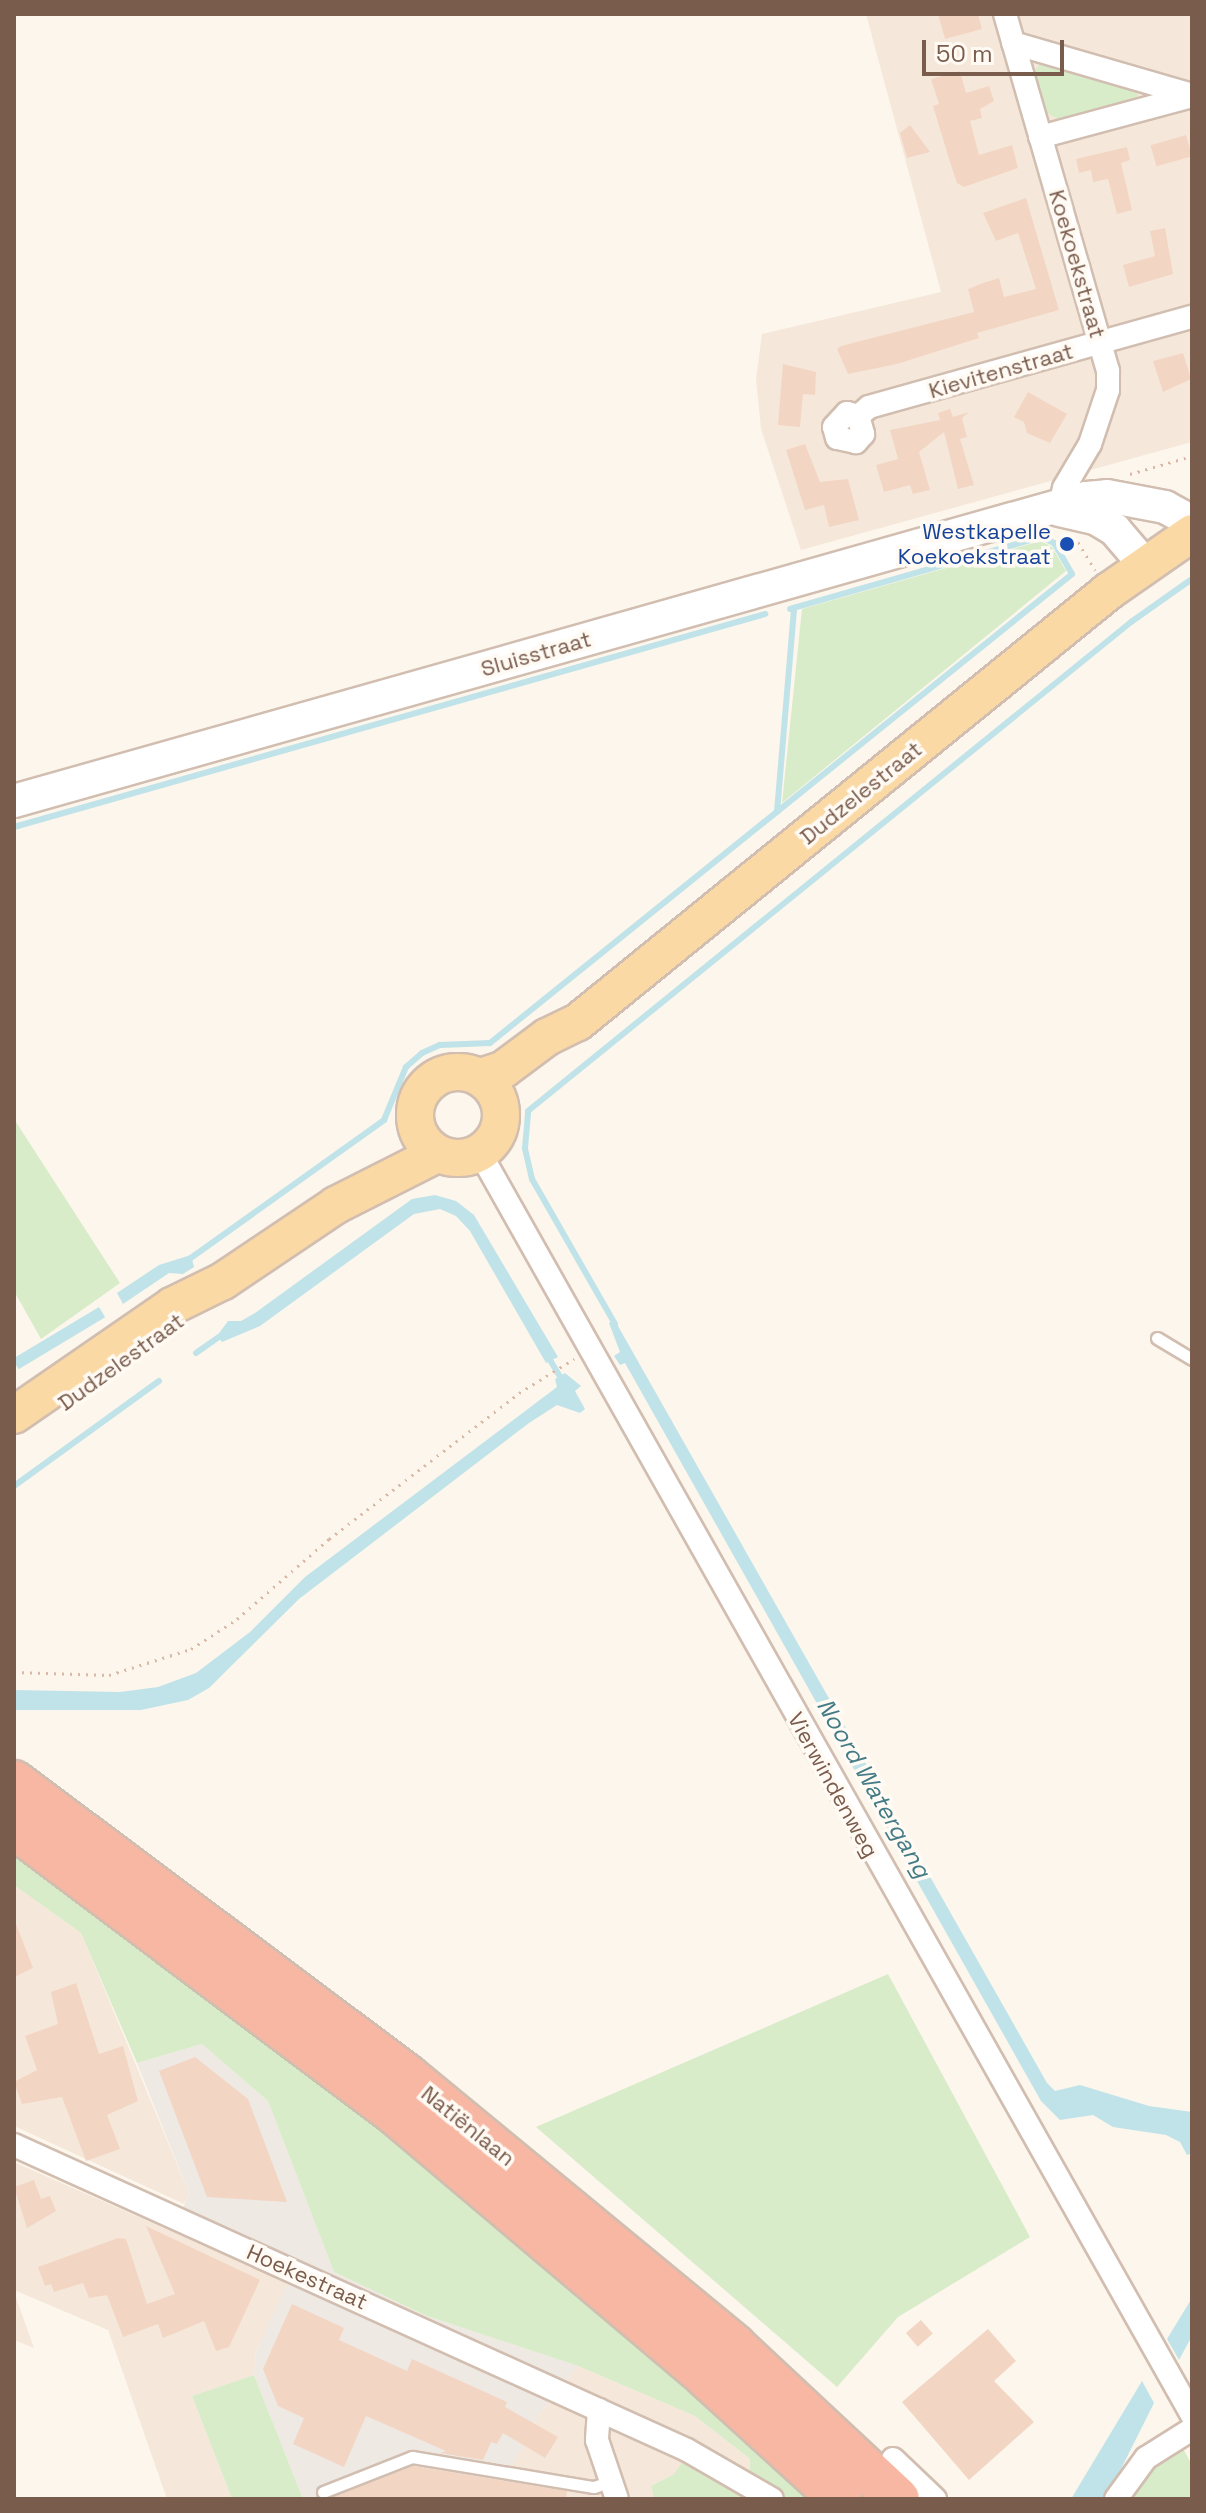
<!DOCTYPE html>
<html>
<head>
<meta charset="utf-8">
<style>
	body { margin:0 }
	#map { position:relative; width:1206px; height:2513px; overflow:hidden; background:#fdf6ec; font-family:"Space Grotesk",sans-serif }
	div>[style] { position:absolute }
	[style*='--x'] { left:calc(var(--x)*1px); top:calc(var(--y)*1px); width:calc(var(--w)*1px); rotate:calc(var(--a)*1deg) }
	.residential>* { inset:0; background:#f5e8da }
	.industrial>* { inset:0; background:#efe9e4 }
	.green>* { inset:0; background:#d8ecc9 }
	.water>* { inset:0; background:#bfe3e8; transform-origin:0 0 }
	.stream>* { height:6px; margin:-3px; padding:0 3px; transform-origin:3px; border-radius:3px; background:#bfe3e8 }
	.building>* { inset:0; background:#f3d5c3; transform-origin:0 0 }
	.path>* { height:3px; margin-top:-1.5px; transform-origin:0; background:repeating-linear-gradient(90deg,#d9b8a5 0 2px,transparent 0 8px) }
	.roads { filter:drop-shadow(2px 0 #d1beb0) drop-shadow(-2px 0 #d1beb0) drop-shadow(0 2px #d1beb0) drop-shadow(0 -2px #d1beb0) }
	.lane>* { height:11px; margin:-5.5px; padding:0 5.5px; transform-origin:5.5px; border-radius:5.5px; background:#fff }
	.street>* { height:22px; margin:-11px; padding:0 11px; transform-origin:11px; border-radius:11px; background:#fff }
	.secondary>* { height:32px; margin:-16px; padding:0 16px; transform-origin:16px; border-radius:16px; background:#fff }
	.primary>* { height:36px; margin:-18px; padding:0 18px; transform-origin:18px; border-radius:18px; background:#fbd9a5 }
	.primary>.ring { margin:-18px; padding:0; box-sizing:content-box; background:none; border:36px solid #fbd9a5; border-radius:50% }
	.highway>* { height:42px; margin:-21px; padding:0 21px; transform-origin:21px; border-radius:21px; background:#f7b7a3 }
	.dots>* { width:22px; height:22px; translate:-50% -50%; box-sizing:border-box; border:4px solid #fffaf3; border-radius:50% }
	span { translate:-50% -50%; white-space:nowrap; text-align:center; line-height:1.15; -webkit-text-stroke:7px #fffaf3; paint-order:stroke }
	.street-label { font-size:22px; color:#7a5c4d }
	.transit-label { font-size:22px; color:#164399 }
	.right { translate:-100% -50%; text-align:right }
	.water-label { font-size:24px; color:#437c86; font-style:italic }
	.frame { position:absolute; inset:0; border:16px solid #7a5c4d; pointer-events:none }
	.scale { position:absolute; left:922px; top:40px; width:142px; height:36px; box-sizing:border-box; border:4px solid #7a5c4d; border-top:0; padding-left:10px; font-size:24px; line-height:28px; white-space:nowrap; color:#7a5c4d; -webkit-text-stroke:6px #fffaf3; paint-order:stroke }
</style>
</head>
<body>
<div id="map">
	<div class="residential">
		<i style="clip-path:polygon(866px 14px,1192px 14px,1192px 442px,801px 550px,761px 429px,756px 379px,762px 334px,941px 292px)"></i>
		<i style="clip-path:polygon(14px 1885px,81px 1933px,189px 2193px,184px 2204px,14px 2126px)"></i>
		<i style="clip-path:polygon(14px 2162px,288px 2283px,256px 2352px,254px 2375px,192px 2396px,232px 2499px,167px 2499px,108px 2330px,14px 2290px)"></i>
		<i style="clip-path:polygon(14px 2292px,34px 2348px,14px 2340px)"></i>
		<i style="clip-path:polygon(578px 2366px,695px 2416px,750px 2459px,749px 2476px,674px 2474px,651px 2486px,654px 2499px,514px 2499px,520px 2470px,510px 2468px,540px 2413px)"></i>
	</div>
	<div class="industrial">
		<i style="clip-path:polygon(202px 2044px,268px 2101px,334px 2272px,427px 2316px,578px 2366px,540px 2413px,511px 2468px,520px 2469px,514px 2499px,303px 2499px,254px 2375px,256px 2352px,296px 2265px,181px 2213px,189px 2193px,137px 2063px)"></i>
	</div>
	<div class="green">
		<i style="clip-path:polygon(1043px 61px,1137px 87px,1138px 102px,1061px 121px,1042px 110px,1032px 74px)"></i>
		<i style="clip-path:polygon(1041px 541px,1052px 547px,1066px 571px,782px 803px,802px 609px)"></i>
		<i style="clip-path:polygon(14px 1119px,120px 1283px,41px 1339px,14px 1291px)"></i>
		<i style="clip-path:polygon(14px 1848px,287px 2051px,519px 2238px,816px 2499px,787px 2499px,749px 2476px,750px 2459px,695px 2416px,578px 2366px,427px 2316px,334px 2272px,268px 2101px,202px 2044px,137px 2063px,81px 1933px,14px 1885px)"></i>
		<i style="clip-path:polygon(888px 1974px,1030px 2237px,898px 2317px,837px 2387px,536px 2127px)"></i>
		<i style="clip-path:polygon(254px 2375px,303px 2499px,232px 2499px,192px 2396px)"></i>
		<i style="clip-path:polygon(1181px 2445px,1192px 2465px,1192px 2499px,1123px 2499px,1139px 2474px)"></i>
		<i style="clip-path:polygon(685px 2458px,758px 2499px,654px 2499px,651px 2486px,674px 2474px)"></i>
	</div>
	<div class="water">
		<i style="clip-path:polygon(435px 1195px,456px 1201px,474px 1215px,558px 1357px,546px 1363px,470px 1231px,456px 1216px,440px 1209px,414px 1214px,260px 1326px,222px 1342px,217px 1336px,228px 1321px,241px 1321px,255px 1313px,412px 1199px)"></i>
		<i style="clip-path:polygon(191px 1255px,194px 1267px,183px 1274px,169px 1273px,123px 1304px,117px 1293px,159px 1265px)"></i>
		<i style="left:99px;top:1307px;width:12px;height:101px;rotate:59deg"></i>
		<i style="clip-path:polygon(614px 1319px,1047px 2083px,1055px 2091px,1080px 2085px,1149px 2106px,1192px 2112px,1192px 2153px,1187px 2155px,1180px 2142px,1166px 2135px,1113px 2127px,1093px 2115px,1060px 2120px,1041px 2101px,625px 1363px,620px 1365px,614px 1356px,620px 1352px,609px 1323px)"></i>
		<i style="clip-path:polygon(565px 1373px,581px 1386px,575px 1391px,585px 1409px,580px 1413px,557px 1405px,529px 1423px,299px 1599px,209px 1688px,188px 1700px,141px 1710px,14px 1710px,14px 1690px,120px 1692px,158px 1687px,196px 1673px,250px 1632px,305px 1577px,557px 1387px,555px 1379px)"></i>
		<i style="clip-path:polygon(1192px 2298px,1192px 2336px,1179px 2360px,1167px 2339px)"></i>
		<i style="clip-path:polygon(1142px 2381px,1154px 2403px,1106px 2499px,1071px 2499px)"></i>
	</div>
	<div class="stream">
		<i style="--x:777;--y:812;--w:204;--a:-85.2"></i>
		<i style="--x:14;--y:827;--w:781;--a:-15.83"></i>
		<i style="--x:188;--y:1260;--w:241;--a:-35.5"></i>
		<i style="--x:384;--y:1120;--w:57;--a:-67.5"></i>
		<i style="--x:406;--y:1067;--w:21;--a:-41"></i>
		<i style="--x:422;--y:1053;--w:20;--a:-24"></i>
		<i style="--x:440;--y:1045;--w:50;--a:-2.3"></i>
		<i style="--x:490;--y:1043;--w:747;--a:-38.86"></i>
		<i style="--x:1072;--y:574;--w:36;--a:-120"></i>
		<i style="--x:1054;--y:543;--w:14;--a:-155"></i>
		<i style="--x:1041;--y:537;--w:261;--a:164"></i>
		<i style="--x:615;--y:1324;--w:167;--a:-119.8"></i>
		<i style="--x:532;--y:1179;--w:32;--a:-103"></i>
		<i style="--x:525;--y:1148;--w:37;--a:-85"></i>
		<i style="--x:528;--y:1111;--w:776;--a:-39.04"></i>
		<i style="--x:1131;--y:622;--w:75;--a:-35.2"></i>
		<i style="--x:196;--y:1353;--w:32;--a:-35"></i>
		<i style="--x:547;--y:1355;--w:33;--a:59"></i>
		<i style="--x:14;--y:1486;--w:179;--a:-35.9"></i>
	</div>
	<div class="building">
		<i style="clip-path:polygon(938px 14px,978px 14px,982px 29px,945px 39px)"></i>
		<i style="clip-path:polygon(960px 71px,966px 93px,989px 86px,994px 101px,980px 109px,982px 118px,970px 121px,979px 155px,1012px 145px,1018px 168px,964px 187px,957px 183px,950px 162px,933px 106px,939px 104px,931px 79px)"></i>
		<i style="clip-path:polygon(910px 125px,930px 152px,907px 158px,900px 133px)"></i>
		<i style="left:1186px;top:135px;width:22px;height:37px;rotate:74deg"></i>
		<i style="clip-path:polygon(1127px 147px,1130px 160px,1121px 163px,1132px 210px,1117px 214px,1108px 179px,1093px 182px,1091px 170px,1079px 173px,1076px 159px)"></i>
		<i style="clip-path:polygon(1026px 198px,1059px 310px,977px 333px,979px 338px,897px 364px,848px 374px,837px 349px,841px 346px,974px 312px,968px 289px,983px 283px,999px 278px,1004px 297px,1036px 289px,1018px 233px,996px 241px,983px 213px)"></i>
		<i style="clip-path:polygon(1165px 228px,1173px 274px,1129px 287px,1123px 265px,1155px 256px,1150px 231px)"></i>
		<i style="clip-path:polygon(1183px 353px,1191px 379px,1163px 392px,1153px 361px)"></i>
		<i style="clip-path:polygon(783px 364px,816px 372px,815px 395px,803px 394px,800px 427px,778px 425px)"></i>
		<i style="clip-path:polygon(1028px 392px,1067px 414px,1050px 443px,1027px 433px,1024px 422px,1014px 417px)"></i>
		<i style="clip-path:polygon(950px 409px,953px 417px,969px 412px,962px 418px,967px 437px,960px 439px,974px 485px,958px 489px,944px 432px,919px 452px,930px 490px,913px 494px,910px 485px,884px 492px,876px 465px,898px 459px,890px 430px,940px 420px,938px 413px)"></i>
		<i style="clip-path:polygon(805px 444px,820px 482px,848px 479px,859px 520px,829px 527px,824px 505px,805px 510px,786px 450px)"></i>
		<i style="clip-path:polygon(15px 1921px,33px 1968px,14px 1977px,14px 1922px)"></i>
		<i style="clip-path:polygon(76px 1983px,99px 2054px,123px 2046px,138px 2101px,107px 2115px,120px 2149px,86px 2161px,62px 2097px,22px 2104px,14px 2082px,37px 2070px,25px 2036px,58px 2024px,51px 1992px)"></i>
		<i style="clip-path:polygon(195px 2057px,248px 2099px,287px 2202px,207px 2197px,159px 2071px)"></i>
		<i style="clip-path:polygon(34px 2180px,41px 2199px,50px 2196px,56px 2211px,27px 2228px,14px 2187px)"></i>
		<i style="clip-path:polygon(146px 2226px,260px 2280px,229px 2347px,216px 2351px,204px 2321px,163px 2338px,158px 2324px,123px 2337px,107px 2295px,89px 2298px,83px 2283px,54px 2292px,51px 2284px,45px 2286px,38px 2267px,118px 2238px,126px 2239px,147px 2304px,175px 2294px)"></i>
		<i style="clip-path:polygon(292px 2304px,344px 2328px,339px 2340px,407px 2371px,412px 2359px,507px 2402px,505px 2407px,558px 2437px,545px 2458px,503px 2433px,497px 2444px,491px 2442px,483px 2460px,440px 2453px,446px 2451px,366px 2416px,344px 2467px,293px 2444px,304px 2418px,278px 2406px,263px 2369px)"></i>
		<i style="left:921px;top:2320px;width:18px;height:20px;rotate:49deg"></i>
		<i style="clip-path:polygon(988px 2329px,1016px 2361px,994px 2381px,1034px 2422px,969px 2480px,902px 2402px)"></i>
		<i style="clip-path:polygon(413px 2466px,567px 2491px,566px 2499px,328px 2499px)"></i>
	</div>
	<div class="path">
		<i style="--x:1130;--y:474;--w:65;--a:-16.2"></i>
		<i style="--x:1078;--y:542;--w:33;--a:59"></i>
		<i style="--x:14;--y:1672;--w:95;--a:1.8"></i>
		<i style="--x:109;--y:1675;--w:86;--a:-17.6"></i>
		<i style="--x:191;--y:1649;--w:55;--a:-33.1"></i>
		<i style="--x:237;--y:1619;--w:122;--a:-41"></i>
		<i style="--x:329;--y:1539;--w:240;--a:-37.5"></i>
		<i style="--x:519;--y:1393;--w:65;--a:-31.7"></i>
	</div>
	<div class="roads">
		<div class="lane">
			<i style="--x:1157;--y:1338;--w:41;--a:31"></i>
			<i style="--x:323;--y:2492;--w:96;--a:-21.5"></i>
			<i style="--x:412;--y:2457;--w:184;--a:9.4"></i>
			<i style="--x:594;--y:2487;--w:18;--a:-19"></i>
		</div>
		<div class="street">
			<i style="--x:1005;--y:14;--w:372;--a:73.9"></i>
			<i style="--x:1108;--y:371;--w:19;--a:90"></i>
			<i style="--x:1108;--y:390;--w:57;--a:108.4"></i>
			<i style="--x:1090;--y:444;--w:51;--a:120.6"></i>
			<i style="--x:1064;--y:488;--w:23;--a:103"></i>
			<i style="--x:1013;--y:43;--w:186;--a:16.2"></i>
			<i style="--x:1040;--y:137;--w:157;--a:-15.1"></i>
			<i style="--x:858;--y:416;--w:19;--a:74"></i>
			<i style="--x:863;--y:434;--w:11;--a:131"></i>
			<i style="--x:856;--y:442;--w:19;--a:-168"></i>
			<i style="--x:837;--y:438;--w:11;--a:-105"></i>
			<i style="--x:834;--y:427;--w:19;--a:-47"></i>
			<i style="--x:847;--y:413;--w:11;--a:15"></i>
			<i style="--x:858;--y:416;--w:14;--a:-39"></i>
			<i style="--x:869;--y:407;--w:335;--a:-15.6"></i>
			<i style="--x:480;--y:1153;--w:1449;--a:60.57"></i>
			<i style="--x:14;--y:2145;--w:739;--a:24.38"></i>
			<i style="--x:687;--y:2450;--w:98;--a:30"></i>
			<i style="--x:599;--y:2410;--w:30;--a:94"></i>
			<i style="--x:597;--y:2440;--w:62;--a:71.3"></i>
			<i style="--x:893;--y:2459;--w:58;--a:43.6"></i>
			<i style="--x:1116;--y:2499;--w:51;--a:-53.8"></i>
			<i style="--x:1146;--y:2458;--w:54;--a:-32.2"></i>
		</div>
		<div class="secondary">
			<i style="--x:1059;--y:510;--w:39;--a:13"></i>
			<i style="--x:1097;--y:519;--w:21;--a:31"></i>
			<i style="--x:1115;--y:530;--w:45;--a:49.5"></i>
			<i style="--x:14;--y:801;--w:1114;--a:-15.78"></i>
			<i style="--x:1086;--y:498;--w:21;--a:-5"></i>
			<i style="--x:1107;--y:496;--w:59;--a:10.7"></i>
			<i style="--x:1165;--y:507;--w:31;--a:29"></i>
		</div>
		<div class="primary">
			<i class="ring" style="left:415px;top:1072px;width:50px;height:50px"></i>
			<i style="--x:480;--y:1077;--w:25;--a:-18"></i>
			<i style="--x:504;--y:1069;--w:54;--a:-36.7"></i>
			<i style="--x:547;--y:1037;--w:34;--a:-26"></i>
			<i style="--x:578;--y:1022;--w:684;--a:-39.07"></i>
			<i style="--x:1109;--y:591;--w:101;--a:-34.9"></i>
			<i style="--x:14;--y:1415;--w:192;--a:-34.6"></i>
			<i style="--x:172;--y:1306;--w:57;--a:-26.1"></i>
			<i style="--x:223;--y:1281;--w:136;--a:-33.9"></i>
			<i style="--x:336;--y:1205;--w:113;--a:-26.8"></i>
		</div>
		<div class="highway">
			<i style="--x:14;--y:1782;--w:491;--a:36.8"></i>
			<i style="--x:407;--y:2076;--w:424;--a:39.5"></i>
			<i style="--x:734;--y:2346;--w:224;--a:43"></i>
			<i style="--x:14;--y:1827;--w:476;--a:36.9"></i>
			<i style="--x:395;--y:2113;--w:409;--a:40.2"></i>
			<i style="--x:707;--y:2377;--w:181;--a:42.3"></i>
		</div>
	</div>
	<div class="dots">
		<i style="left:1067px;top:544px;background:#1a4fb4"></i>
	</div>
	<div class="street-label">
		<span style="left:1077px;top:264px;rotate:74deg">Koekoekstraat</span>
		<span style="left:1001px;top:371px;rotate:-16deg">Kievitenstraat</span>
		<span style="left:536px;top:654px;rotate:-16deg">Sluisstraat</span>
		<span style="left:861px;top:793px;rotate:-39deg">Dudzelestraat</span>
		<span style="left:121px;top:1362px;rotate:-36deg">Dudzelestraat</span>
		<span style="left:833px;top:1785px;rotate:61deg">Vierwindenweg</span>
		<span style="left:468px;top:2126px;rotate:39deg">Natiënlaan</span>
		<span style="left:307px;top:2277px;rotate:24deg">Hoekestraat</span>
	</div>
	<div class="transit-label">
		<span class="right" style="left:1051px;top:544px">Westkapelle<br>Koekoekstraat</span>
	</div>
	<div class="water-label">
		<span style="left:874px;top:1788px;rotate:60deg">Noord Watergang</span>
	</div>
	<div class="frame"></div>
	<div class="scale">50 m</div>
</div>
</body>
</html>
